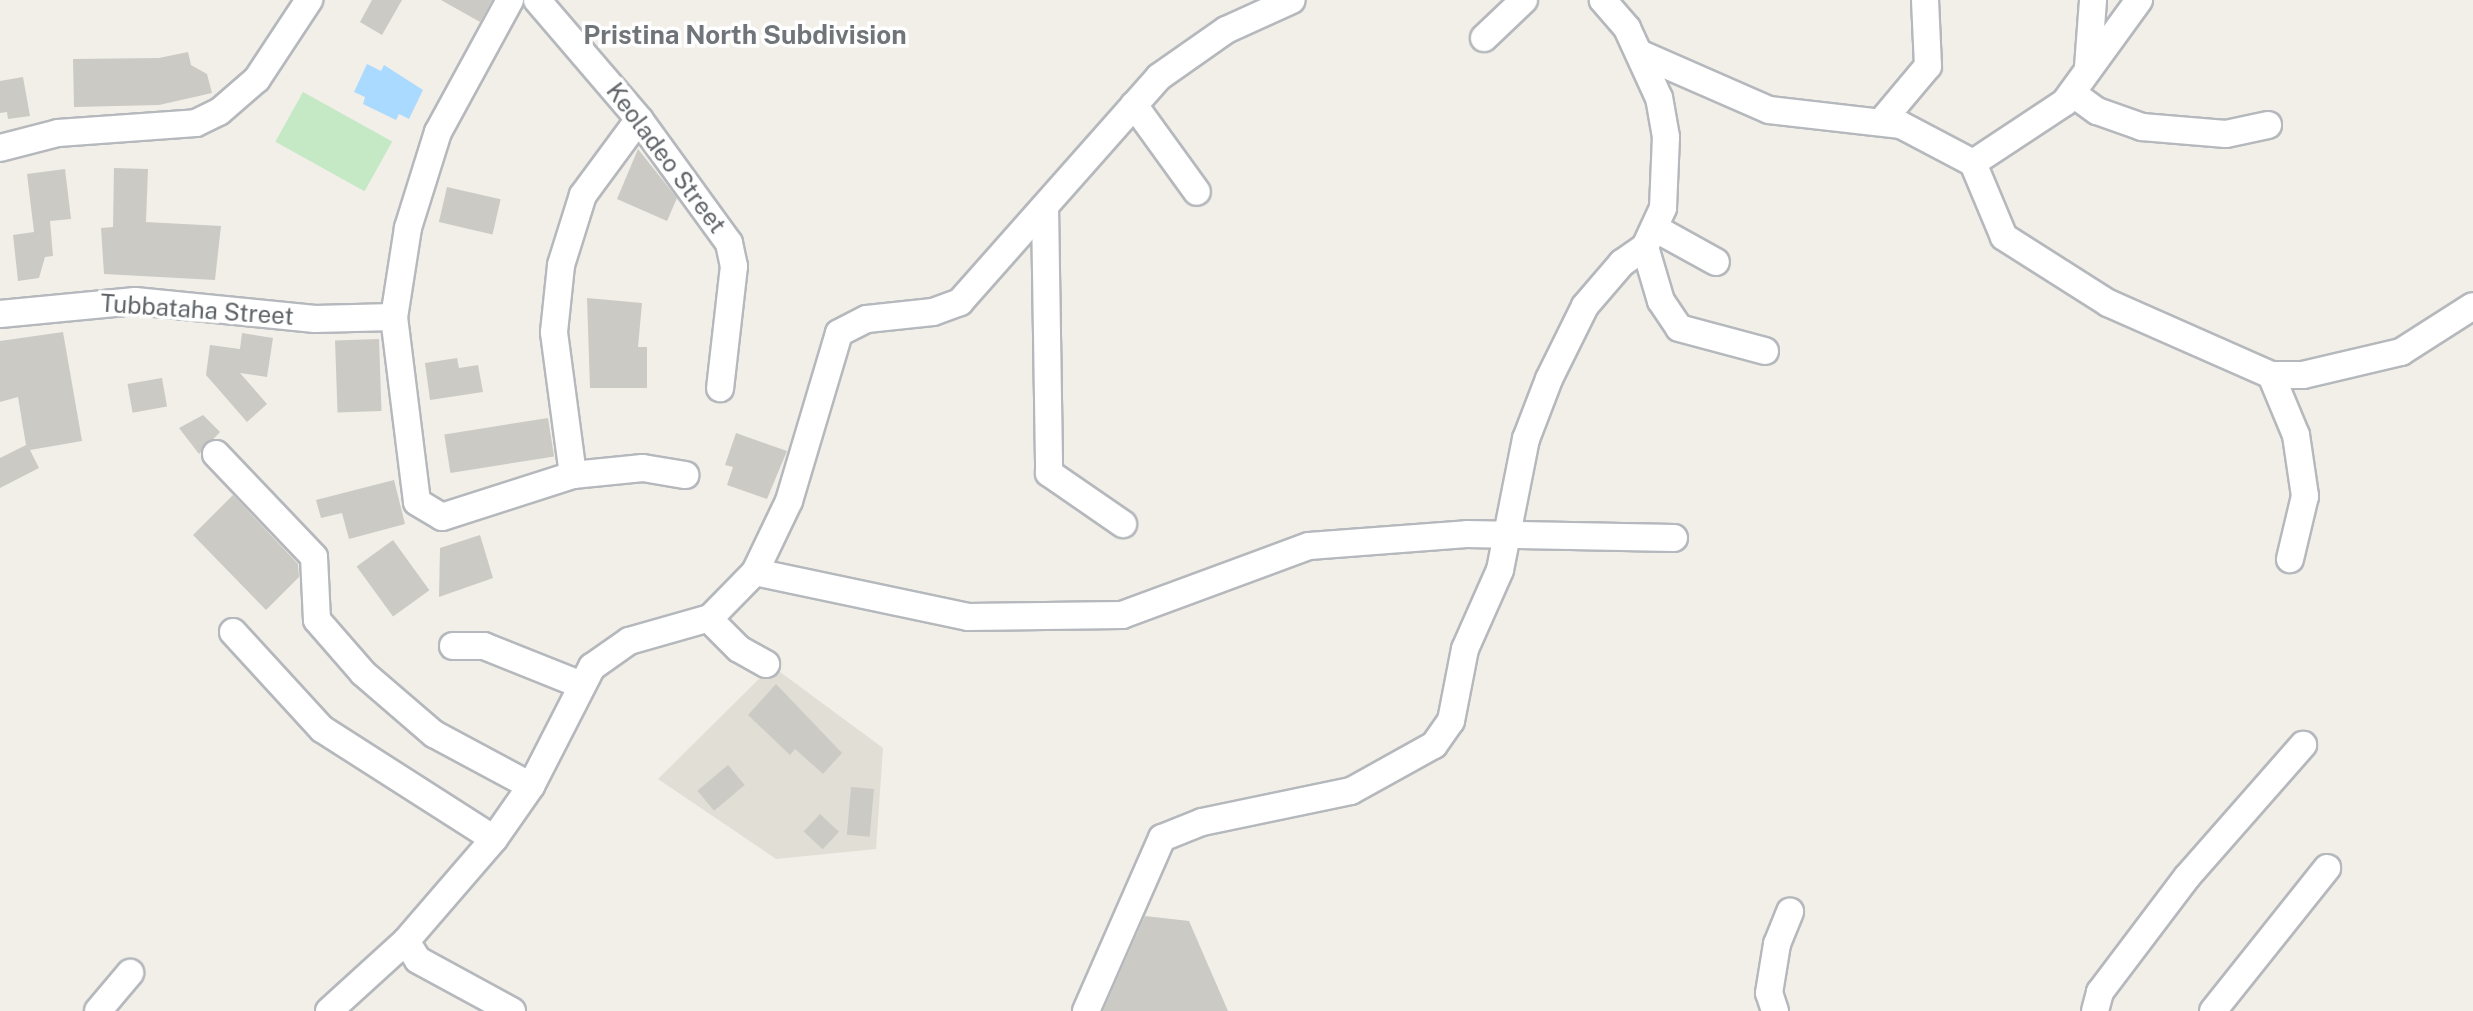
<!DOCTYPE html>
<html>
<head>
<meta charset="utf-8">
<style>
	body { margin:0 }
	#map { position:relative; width:2473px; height:1011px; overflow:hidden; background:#f1efe8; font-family:"Public Sans",sans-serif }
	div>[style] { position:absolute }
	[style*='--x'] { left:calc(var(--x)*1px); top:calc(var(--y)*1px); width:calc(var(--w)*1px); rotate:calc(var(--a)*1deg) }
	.education>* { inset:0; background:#e1ded6 }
	.green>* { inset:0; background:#c5e8c5; transform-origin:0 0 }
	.water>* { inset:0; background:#aadaff }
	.building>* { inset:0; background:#cccac5; transform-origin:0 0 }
	.roads { filter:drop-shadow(2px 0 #b5b8bc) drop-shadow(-2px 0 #b5b8bc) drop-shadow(0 2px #b5b8bc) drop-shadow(0 -2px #b5b8bc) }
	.minor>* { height:26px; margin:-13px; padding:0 13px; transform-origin:13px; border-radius:13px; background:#fff }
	span { translate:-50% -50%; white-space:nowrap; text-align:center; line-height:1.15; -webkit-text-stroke:7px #fff; paint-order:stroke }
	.street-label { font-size:24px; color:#5f6368 }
	.neighbourhood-label { font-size:26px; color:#70757a; font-weight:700 }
</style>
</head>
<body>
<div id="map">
	<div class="education">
		<i style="clip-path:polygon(772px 666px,883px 748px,876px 849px,776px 859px,658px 779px)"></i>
	</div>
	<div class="green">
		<i style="left:303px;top:92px;width:102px;height:57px;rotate:29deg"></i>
	</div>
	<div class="water">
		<i style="clip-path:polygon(367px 64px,381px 71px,384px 65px,423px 90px,409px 119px,399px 114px,396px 120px,363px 104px,365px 97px,354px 92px)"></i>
	</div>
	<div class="building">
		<i style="clip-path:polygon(372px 0,402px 0,382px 35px,360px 22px)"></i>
		<i style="clip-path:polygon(441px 0,492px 0,480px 22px)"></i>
		<i style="clip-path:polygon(188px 52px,191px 65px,207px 74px,212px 93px,159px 105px,74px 107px,73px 59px,159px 58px)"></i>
		<i style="clip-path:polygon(23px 77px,30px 116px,8px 119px,7px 112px,0 113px,0 81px)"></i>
		<i style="clip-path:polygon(638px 149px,677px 198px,667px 221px,617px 199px)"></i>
		<i style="clip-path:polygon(114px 168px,148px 169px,146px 222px,221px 226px,215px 280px,104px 274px,101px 228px,113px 227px)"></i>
		<i style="clip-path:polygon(65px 169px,71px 219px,50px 221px,53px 256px,45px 257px,39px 278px,18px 281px,13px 235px,34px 232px,27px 174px)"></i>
		<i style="left:447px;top:187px;width:55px;height:36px;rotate:13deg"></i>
		<i style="clip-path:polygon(587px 298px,642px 303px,638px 347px,647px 347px,647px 388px,590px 388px)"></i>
		<i style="clip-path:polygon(63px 332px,82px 441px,30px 450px,39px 468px,0 488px,0 458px,26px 445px,18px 397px,0 402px,0 341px)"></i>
		<i style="clip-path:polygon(242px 333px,273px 338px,267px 377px,240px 373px,267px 404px,247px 422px,206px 375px,210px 345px,240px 349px)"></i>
		<i style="left:379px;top:339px;width:72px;height:44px;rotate:88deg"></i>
		<i style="clip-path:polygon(457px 358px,459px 368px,478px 365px,483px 392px,430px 400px,425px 363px)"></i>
		<i style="left:162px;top:378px;width:29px;height:35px;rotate:80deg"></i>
		<i style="clip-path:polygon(203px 415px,220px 432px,199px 454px,179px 428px)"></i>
		<i style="left:548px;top:418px;width:39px;height:105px;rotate:81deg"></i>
		<i style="clip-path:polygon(736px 433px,787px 451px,767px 499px,727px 485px,733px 467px,725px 465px)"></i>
		<i style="clip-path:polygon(394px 480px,405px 524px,349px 539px,342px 513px,321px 518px,316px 500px)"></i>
		<i style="clip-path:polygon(233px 495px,298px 564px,299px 577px,266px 610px,193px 535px)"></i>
		<i style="clip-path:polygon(480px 535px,493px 578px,439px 597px,440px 548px)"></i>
		<i style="left:393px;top:540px;width:62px;height:45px;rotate:54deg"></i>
		<i style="clip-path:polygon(776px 684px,842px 753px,823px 774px,795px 749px,790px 755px,748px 715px)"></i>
		<i style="left:728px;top:765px;width:26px;height:40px;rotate:50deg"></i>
		<i style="left:851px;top:787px;width:23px;height:48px;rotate:5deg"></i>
		<i style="left:820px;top:814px;width:26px;height:24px;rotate:43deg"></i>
		<i style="clip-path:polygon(1145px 916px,1189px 921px,1228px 1011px,1103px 1011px)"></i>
	</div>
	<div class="roads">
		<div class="minor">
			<i style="--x:510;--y:0;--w:150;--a:118.6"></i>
			<i style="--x:438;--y:132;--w:101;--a:107.4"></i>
			<i style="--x:408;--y:228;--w:90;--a:98.9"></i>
			<i style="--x:394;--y:317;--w:186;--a:82.9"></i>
			<i style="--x:417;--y:502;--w:29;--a:31"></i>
			<i style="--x:442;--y:517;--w:138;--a:-17.8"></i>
			<i style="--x:573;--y:475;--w:70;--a:-5.7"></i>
			<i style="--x:643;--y:468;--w:43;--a:9.5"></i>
			<i style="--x:537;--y:0;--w:157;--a:49.4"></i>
			<i style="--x:639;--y:119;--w:153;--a:54"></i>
			<i style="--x:729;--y:243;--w:24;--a:78"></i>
			<i style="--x:734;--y:266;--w:123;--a:96.5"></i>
			<i style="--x:1484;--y:38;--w:55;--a:-43.5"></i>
			<i style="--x:1641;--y:54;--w:140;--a:23.6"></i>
			<i style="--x:1769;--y:110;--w:133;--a:6.5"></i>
			<i style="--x:1901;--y:125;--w:81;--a:27.8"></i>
			<i style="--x:1973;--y:163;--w:110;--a:-33.5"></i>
			<i style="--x:2065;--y:102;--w:126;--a:-54"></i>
			<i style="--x:2088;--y:67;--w:67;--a:-85.7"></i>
			<i style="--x:2072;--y:93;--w:31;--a:36"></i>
			<i style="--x:2097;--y:111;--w:48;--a:19.6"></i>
			<i style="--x:2142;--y:127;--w:84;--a:4.8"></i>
			<i style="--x:2226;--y:134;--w:43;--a:-12.1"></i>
			<i style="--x:1134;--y:105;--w:107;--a:54.1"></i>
			<i style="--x:1881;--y:122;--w:73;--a:-50"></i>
			<i style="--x:1928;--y:66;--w:66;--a:-92.6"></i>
			<i style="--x:0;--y:148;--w:60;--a:-14.5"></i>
			<i style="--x:58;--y:133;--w:138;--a:-4.1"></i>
			<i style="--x:196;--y:123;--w:25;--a:-26"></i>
			<i style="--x:219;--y:112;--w:50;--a:-41"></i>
			<i style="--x:257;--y:79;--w:95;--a:-56.6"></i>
			<i style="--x:1973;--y:163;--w:80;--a:67.3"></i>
			<i style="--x:2004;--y:237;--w:123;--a:32.4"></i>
			<i style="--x:2108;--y:303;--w:178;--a:23.8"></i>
			<i style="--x:2271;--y:375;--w:32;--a:0"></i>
			<i style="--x:2303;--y:375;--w:101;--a:-13.2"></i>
			<i style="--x:2401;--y:352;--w:85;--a:-32.6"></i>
			<i style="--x:1045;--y:207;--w:266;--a:89.1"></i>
			<i style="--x:1049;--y:473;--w:90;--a:34.6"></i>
			<i style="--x:1658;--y:230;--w:66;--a:28.9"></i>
			<i style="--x:1645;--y:247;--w:56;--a:73.5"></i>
			<i style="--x:1661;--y:301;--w:32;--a:56"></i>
			<i style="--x:1679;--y:328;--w:89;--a:15"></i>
			<i style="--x:0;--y:314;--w:136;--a:-5.5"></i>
			<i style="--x:135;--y:301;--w:181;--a:5.7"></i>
			<i style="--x:315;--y:319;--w:79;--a:-1.5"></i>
			<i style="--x:2271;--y:375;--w:65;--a:67.4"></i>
			<i style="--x:2296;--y:435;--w:62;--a:81.6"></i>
			<i style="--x:2305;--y:496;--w:65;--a:103.4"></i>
			<i style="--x:216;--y:454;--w:142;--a:46.4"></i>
			<i style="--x:314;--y:557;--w:63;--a:87.3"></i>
			<i style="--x:317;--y:620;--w:70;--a:49"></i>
			<i style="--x:363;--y:673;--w:94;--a:40.7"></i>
			<i style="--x:434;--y:734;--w:110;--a:28.2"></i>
			<i style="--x:573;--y:475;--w:144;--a:-97.6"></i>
			<i style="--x:554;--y:332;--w:67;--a:-84"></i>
			<i style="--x:561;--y:265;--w:73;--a:-72.6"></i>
			<i style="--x:583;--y:195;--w:94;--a:-53.6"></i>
			<i style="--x:755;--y:572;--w:218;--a:11.9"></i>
			<i style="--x:968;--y:617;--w:154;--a:-0.7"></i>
			<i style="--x:1122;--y:615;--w:199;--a:-20.3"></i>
			<i style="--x:1309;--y:546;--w:158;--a:-4.3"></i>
			<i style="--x:1467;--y:534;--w:207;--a:1.1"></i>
			<i style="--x:709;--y:619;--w:42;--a:45"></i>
			<i style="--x:739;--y:649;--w:31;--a:29"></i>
			<i style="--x:233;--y:632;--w:132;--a:47.5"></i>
			<i style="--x:322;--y:729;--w:204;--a:32.6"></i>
			<i style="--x:453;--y:646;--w:31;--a:0"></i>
			<i style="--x:484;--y:646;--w:102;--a:21.8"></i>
			<i style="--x:406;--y:941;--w:22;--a:58"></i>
			<i style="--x:418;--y:960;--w:107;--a:28.5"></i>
			<i style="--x:98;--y:1011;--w:50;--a:-49.9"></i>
			<i style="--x:329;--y:1011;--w:104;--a:-42.3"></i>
			<i style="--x:406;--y:941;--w:135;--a:-49.2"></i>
			<i style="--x:494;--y:839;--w:65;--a:-55.1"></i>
			<i style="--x:531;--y:786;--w:134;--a:-62.9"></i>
			<i style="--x:592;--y:667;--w:45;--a:-35.1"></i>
			<i style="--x:629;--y:641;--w:84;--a:-15.9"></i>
			<i style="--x:710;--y:618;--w:64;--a:-45.6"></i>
			<i style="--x:755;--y:572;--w:79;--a:-64.4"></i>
			<i style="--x:789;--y:501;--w:175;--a:-73.4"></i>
			<i style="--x:839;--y:333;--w:31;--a:-27"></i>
			<i style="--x:867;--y:319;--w:66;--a:-6.1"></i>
			<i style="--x:933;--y:312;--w:29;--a:-20"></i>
			<i style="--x:960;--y:302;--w:300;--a:-48.5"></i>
			<i style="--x:1159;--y:77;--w:82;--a:-35"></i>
			<i style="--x:1226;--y:30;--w:72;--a:-24.4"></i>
			<i style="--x:1086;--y:1011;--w:189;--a:-66.3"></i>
			<i style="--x:1162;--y:838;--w:43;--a:-21.8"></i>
			<i style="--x:1202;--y:822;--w:152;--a:-11.8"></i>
			<i style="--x:1351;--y:791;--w:95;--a:-29"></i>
			<i style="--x:1434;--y:745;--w:29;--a:-55"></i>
			<i style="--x:1451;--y:721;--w:73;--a:-79"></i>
			<i style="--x:1465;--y:649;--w:86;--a:-66.1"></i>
			<i style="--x:1500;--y:570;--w:134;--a:-78.8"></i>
			<i style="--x:1526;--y:439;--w:64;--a:-69"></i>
			<i style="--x:1549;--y:379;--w:81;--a:-63.7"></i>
			<i style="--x:1585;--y:306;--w:57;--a:-49.3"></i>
			<i style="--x:1622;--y:263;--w:28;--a:-35"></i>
			<i style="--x:1645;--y:247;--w:43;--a:-65.2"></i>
			<i style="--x:1663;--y:208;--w:71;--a:-87.6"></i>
			<i style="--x:1666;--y:137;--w:40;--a:-100"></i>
			<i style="--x:1659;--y:98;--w:77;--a:-114.6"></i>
			<i style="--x:1627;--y:28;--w:37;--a:-131"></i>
			<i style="--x:1775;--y:1011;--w:19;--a:-108"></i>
			<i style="--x:1769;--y:993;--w:50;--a:-80.7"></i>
			<i style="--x:1777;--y:944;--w:35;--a:-68"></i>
			<i style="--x:2095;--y:1011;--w:20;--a:-75"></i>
			<i style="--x:2100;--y:992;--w:144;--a:-52.9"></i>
			<i style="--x:2187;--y:877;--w:176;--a:-48.7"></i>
			<i style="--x:2213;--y:1011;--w:183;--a:-51.4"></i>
		</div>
	</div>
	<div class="street-label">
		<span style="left:666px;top:158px;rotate:53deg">Keoladeo Street</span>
		<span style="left:197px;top:310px;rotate:4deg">Tubbataha Street</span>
	</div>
	<div class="neighbourhood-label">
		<span style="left:745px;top:35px">Pristina North Subdivision</span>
	</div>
</div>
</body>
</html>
